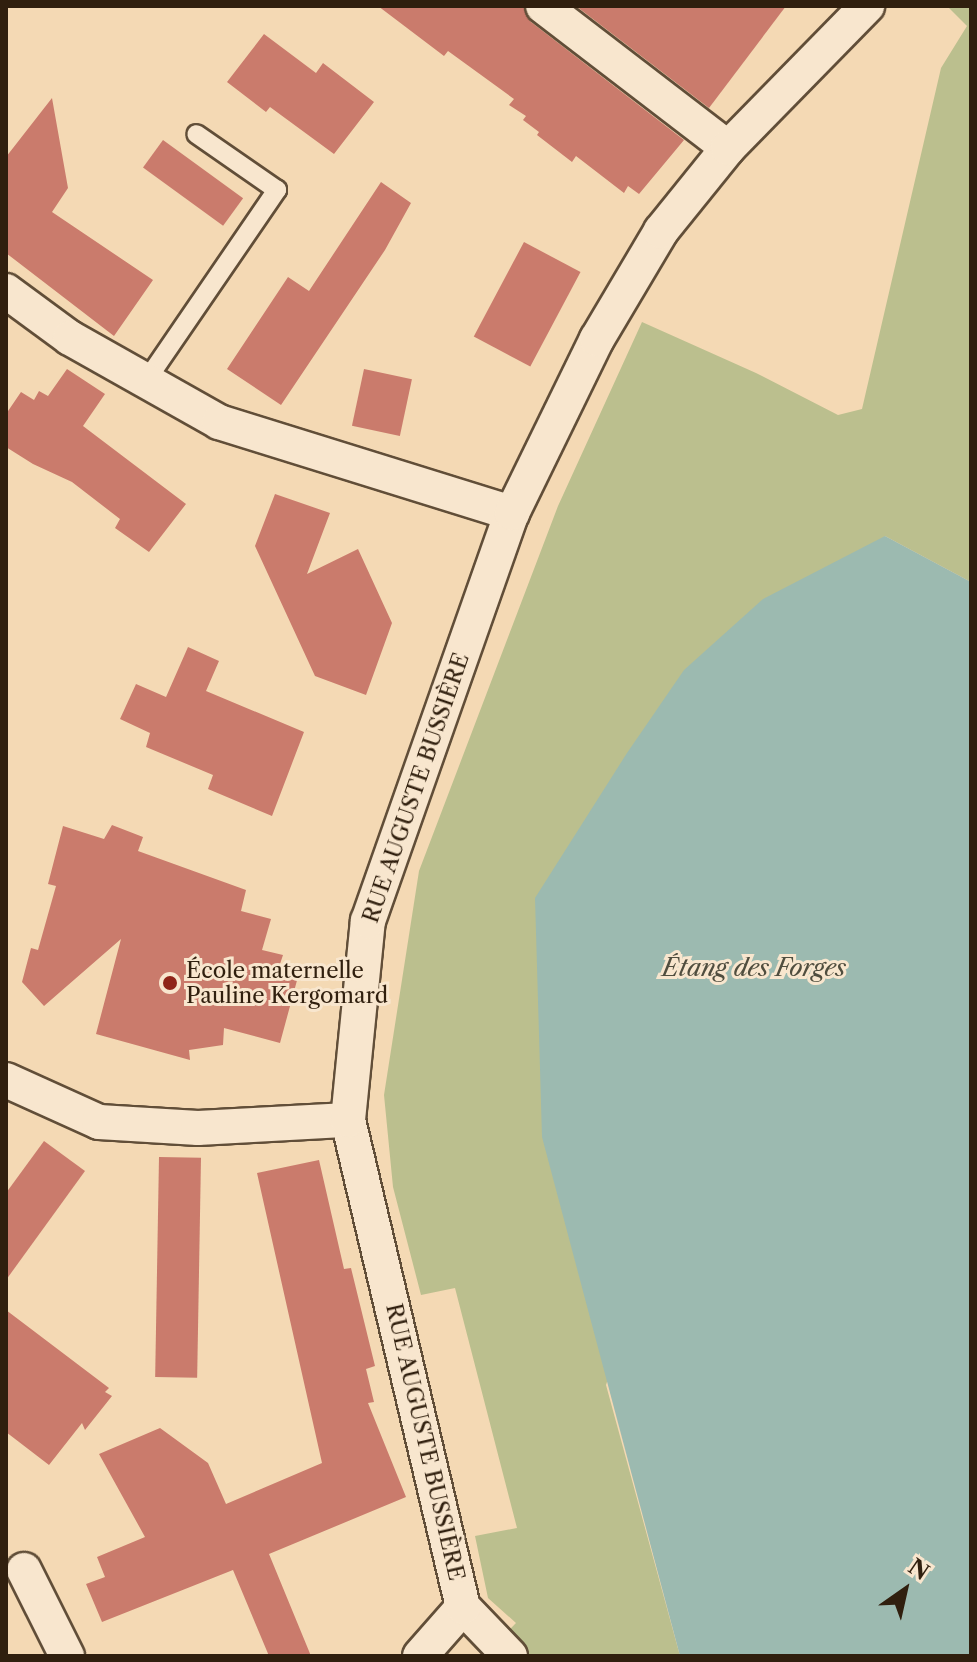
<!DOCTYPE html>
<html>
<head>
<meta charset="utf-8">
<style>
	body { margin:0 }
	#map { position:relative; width:977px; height:1662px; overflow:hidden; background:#f4d9b4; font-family:"Libre Caslon Text",serif }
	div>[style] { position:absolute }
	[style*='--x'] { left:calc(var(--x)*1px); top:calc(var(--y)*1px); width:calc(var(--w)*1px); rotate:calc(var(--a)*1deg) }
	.green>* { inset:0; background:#bbbf8e }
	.water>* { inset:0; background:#9cbab0 }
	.building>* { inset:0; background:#ca7b6c; transform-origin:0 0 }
	.roads { filter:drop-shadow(2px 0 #614e38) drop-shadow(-2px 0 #614e38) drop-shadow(0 2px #614e38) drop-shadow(0 -2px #614e38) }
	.service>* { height:18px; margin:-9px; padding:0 9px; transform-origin:9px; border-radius:9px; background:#f8e6ce }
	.minor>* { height:34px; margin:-17px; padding:0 17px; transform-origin:17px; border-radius:17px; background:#f8e6ce }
	.dots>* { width:22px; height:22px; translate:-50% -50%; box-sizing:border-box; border:4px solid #f8e6ce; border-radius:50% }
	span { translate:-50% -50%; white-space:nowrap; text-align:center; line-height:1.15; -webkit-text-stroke:6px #f8e6ce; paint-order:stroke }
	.street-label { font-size:22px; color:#301f0e }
	.poi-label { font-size:22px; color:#301f0e }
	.left { translate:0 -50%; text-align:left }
	.water-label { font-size:24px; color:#504e3f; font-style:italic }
	.frame { position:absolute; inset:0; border:8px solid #301f0e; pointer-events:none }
	.north { position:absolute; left:865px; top:1550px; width:80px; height:80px; -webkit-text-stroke:6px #f8e6ce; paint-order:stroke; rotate:34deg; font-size:22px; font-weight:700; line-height:32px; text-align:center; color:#301f0e }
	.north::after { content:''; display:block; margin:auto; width:28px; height:36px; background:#301f0e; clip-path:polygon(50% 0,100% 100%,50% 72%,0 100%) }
</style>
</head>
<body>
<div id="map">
	<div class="green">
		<i style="clip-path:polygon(947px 6px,971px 6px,971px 582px,885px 536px,606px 1385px,680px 1656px,484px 1656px,516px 1623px,488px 1598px,475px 1536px,517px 1528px,455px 1288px,421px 1295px,393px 1187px,384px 1095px,419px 871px,558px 506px,642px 322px,756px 373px,838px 415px,862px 409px,941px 68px,967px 26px)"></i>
	</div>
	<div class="water">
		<i style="clip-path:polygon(885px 536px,971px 582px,971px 1656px,680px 1656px,542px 1137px,535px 898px,627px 753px,684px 670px,763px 599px)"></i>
	</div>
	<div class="building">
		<i style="clip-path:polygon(378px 6px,523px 6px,531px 22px,684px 140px,639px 194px,628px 186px,624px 193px,576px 156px,572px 162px,537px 135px,539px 132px,523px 120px,526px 116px,509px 105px,514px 99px,448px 51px,444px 56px)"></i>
		<i style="clip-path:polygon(576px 6px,786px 6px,709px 108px)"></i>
		<i style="clip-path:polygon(264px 34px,316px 73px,323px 63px,374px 102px,334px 154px,270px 107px,266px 112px,227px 82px)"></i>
		<i style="clip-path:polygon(52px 98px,68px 188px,52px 212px,153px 280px,114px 336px,6px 253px,6px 157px)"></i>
		<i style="left:163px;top:140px;width:99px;height:34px;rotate:36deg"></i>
		<i style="clip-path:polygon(381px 182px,411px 203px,385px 250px,281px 405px,227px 369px,288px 277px,309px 291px)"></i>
		<i style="left:524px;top:242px;width:64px;height:107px;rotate:28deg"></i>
		<i style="clip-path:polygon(67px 369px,105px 394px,83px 426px,186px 504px,149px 552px,115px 528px,120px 519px,72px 482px,33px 464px,6px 447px,6px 414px,21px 392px,34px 400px,39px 391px,48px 396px)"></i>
		<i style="left:364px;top:369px;width:49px;height:58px;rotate:12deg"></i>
		<i style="clip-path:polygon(275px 494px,330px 513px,307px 574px,358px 549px,392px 623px,366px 695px,315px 676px,255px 546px)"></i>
		<i style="clip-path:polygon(188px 647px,219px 661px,206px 691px,304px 732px,272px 816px,208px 789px,213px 775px,146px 747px,150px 733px,120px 719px,136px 684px,166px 697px)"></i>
		<i style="clip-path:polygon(112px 825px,143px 837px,138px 851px,246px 890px,241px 911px,271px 919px,262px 950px,283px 955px,279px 967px,299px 973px,280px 1043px,224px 1028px,223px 1045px,189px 1050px,190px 1060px,96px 1034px,121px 939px,44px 1006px,22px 982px,31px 948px,38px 950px,56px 886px,48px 884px,63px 826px,104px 839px)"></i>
		<i style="clip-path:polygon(44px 1141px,85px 1171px,6px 1280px,6px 1193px)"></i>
		<i style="left:159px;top:1157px;width:42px;height:220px;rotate:1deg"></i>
		<i style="clip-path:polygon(319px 1160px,344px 1269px,351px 1268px,375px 1366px,366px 1369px,374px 1402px,368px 1403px,406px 1497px,269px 1554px,311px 1656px,269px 1656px,233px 1570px,102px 1622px,86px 1584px,105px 1577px,97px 1557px,145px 1537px,99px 1454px,160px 1428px,208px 1463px,226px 1504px,322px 1463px,257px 1173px)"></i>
		<i style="clip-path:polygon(6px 1310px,109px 1388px,105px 1392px,112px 1396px,85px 1430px,82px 1423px,49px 1465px,6px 1432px)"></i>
	</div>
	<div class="roads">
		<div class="service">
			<i style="--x:146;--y:381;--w:232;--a:-55.6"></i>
			<i style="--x:277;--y:190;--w:98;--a:-145.3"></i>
		</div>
		<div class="minor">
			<i style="--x:543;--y:6;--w:233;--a:37.5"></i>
			<i style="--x:6;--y:291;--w:79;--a:36.3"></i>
			<i style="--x:70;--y:338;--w:171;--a:29.4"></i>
			<i style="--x:219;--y:422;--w:307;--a:17.3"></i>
			<i style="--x:6;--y:1080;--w:102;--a:24.3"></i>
			<i style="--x:99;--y:1122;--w:99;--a:3.5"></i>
			<i style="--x:198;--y:1128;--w:150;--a:-3.1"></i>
			<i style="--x:24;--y:1570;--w:96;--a:63.4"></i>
			<i style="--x:420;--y:1656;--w:65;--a:-48.7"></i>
			<i style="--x:510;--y:1656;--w:68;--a:-133.8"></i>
			<i style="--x:463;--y:1607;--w:500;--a:-103.29"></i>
			<i style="--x:348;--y:1120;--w:200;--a:-84.3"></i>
			<i style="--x:368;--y:921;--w:433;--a:-70.6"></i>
			<i style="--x:512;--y:513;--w:194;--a:-64"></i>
			<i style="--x:597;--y:339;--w:126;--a:-59.3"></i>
			<i style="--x:661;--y:231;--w:107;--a:-51.1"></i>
			<i style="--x:728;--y:148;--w:199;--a:-45.6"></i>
		</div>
	</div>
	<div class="dots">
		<i style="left:170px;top:983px;background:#8f2418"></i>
	</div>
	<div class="street-label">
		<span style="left:416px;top:788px;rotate:-71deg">RUE AUGUSTE BUSSIÈRE</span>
		<span style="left:425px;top:1442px;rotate:77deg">RUE AUGUSTE BUSSIÈRE</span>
	</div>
	<div class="poi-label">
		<span class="left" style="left:186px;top:983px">École maternelle<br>Pauline Kergomard</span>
	</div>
	<div class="water-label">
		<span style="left:754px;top:968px">Étang des Forges</span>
	</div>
	<div class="frame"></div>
	<div class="north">N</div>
</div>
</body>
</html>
